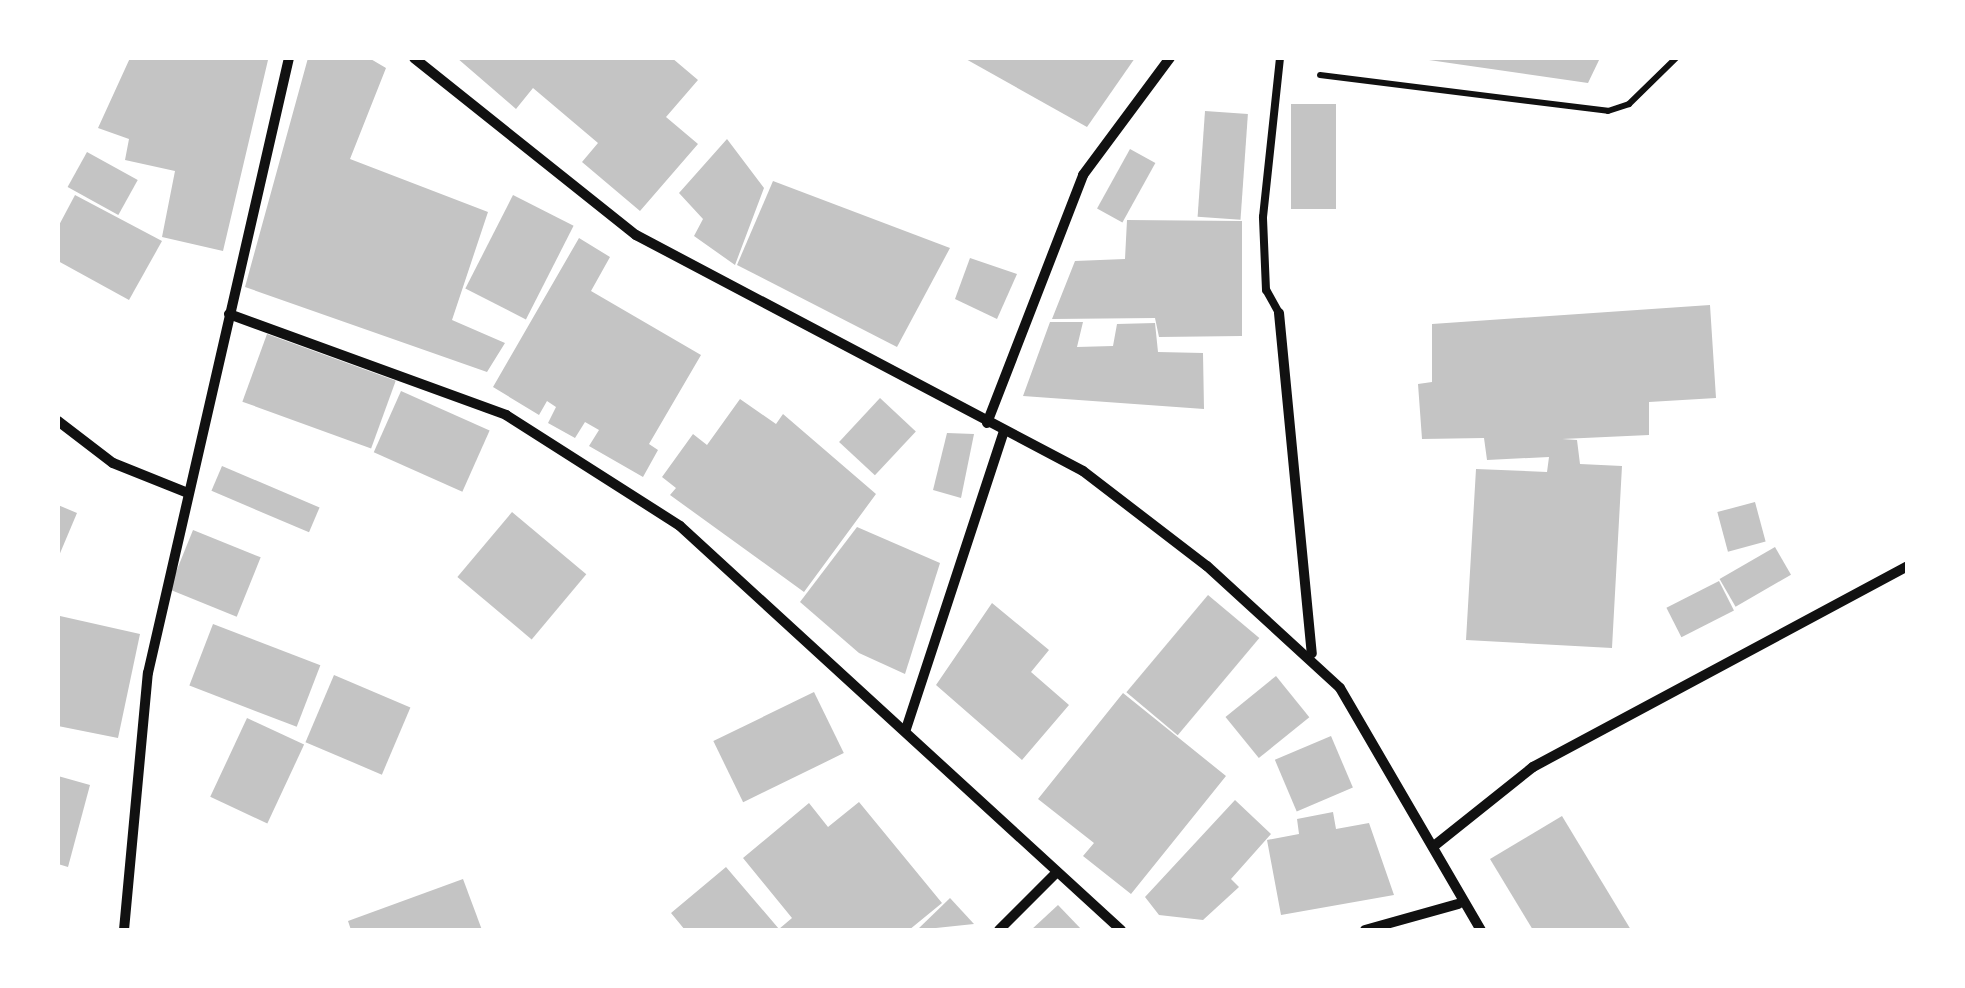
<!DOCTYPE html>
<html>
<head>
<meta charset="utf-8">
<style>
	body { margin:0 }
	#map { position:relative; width:1965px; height:988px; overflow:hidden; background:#fff; font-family:Quicksand,sans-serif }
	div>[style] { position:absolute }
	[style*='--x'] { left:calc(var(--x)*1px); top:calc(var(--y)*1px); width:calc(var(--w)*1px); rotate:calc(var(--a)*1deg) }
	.building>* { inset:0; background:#c4c4c4; transform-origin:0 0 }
	.path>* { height:6px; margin:-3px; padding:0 3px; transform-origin:3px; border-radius:3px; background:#111 }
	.service>* { height:8px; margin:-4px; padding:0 4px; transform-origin:4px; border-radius:4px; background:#111 }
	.minor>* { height:10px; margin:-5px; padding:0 5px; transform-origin:5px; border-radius:5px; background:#111 }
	span { translate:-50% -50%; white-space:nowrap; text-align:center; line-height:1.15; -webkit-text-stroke:10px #fff; paint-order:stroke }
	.frame { position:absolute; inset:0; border:60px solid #fff; pointer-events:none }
</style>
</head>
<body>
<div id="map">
	<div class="building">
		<i style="clip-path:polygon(130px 58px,268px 60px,223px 251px,162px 237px,175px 171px,125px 160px,129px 139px,98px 128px)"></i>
		<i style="clip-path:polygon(308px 58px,369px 58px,386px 68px,350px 159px,488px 212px,452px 320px,505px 343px,487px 372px,245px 287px)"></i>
		<i style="clip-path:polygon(457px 58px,672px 58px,698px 80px,666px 117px,698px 144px,640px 211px,582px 162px,598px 143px,533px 88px,516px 109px)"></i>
		<i style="clip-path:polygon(964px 58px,1135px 58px,1087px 127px)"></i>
		<i style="clip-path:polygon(1415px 58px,1600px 58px,1588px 83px)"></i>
		<i style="left:1291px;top:104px;width:45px;height:105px"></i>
		<i style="left:1205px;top:111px;width:43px;height:106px;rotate:4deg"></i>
		<i style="clip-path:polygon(727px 139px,764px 188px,735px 265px,694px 236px,703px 219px,679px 193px)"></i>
		<i style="left:1130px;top:149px;width:29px;height:68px;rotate:29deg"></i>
		<i style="left:87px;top:152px;width:58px;height:40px;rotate:29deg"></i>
		<i style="clip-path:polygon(773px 181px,950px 248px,897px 347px,737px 265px)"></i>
		<i style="clip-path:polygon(75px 195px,162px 241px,129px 300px,58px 261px,58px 227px)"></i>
		<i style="left:513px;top:195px;width:68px;height:105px;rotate:27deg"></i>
		<i style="clip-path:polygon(1127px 220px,1242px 221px,1242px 336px,1159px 337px,1155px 318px,1052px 319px,1075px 261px,1125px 259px)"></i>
		<i style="clip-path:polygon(579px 238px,610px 257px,591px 291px,701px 355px,649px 444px,658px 450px,643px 477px,589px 446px,599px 430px,585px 422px,575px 438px,548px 423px,556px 407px,547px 401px,539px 415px,493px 387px)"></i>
		<i style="clip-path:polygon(970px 258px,1017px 274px,997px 319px,955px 299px)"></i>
		<i style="clip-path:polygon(1710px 305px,1716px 398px,1649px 402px,1649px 435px,1562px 439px,1577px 440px,1580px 464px,1622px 466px,1612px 648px,1466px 640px,1476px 469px,1547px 472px,1549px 457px,1487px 460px,1484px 438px,1422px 439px,1418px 384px,1432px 382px,1432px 324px)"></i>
		<i style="clip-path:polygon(1050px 322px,1083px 322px,1077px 347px,1113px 346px,1117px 324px,1155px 323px,1158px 352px,1203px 353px,1204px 409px,1023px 396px)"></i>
		<i style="left:267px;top:334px;width:137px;height:72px;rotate:20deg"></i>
		<i style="left:401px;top:391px;width:97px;height:67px;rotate:24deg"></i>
		<i style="left:880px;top:398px;width:49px;height:60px;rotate:43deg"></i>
		<i style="clip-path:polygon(740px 399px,776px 424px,783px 414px,876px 494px,804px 592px,670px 495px,676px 488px,662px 477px,693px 434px,707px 445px)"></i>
		<i style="clip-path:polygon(947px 433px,974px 434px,961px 498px,933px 490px)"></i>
		<i style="left:222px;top:466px;width:106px;height:27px;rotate:23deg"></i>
		<i style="left:1755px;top:502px;width:41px;height:39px;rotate:75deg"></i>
		<i style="clip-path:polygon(58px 505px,77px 513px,58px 558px)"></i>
		<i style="left:512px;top:512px;width:97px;height:85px;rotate:40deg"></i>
		<i style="clip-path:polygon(857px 527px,940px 563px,905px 674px,859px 653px,800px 602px)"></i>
		<i style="left:193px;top:530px;width:73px;height:64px;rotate:22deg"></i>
		<i style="left:1775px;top:547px;width:32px;height:64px;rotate:60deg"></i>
		<i style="left:1719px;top:581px;width:33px;height:59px;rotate:63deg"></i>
		<i style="left:1208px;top:595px;width:67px;height:127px;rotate:40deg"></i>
		<i style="clip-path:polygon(992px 603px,1049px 650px,1031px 672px,1069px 705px,1022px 760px,936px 685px)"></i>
		<i style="clip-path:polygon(60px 616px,140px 634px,118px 738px,58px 726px)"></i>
		<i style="left:213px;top:624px;width:115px;height:66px;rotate:21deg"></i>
		<i style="left:334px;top:675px;width:83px;height:73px;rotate:23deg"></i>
		<i style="left:1276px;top:676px;width:53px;height:65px;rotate:51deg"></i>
		<i style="left:814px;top:692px;width:68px;height:112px;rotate:64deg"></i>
		<i style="clip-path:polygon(1123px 693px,1226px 776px,1131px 894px,1083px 856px,1094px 843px,1038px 799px)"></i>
		<i style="left:247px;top:718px;width:63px;height:87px;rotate:25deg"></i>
		<i style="left:1331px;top:736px;width:56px;height:61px;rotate:67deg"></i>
		<i style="clip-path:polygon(58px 776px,90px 785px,68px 867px,58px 864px)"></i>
		<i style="clip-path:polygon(1235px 800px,1271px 834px,1231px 879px,1239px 887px,1203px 920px,1159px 915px,1145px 897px)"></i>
		<i style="clip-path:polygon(859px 802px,942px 903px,909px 930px,685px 930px,671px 913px,726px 867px,779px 929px,792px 918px,743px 858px,809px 803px,828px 827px)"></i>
		<i style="clip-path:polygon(1333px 812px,1336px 829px,1369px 823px,1394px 895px,1281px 915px,1267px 840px,1299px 834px,1297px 819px)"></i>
		<i style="clip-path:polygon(1562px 816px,1631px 930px,1533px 930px,1490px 859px)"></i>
		<i style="clip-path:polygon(463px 879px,482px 930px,351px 930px,348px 921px)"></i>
		<i style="clip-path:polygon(950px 898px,974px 924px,917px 930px)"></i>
		<i style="clip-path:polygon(1058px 905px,1082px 930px,1031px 930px)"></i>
	</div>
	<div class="path">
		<i style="--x:1320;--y:75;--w:290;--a:7.1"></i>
		<i style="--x:1608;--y:111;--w:22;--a:-18"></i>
		<i style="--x:1629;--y:104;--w:66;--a:-44.4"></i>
	</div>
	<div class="service">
		<i style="--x:1279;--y:313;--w:26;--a:-119"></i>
		<i style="--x:1266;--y:290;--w:73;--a:-92.4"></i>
		<i style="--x:1263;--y:217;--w:160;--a:-83.9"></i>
	</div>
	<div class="minor">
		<i style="--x:414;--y:58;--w:284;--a:38.6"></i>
		<i style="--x:636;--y:235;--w:505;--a:27.83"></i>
		<i style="--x:1083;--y:471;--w:156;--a:37.5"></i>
		<i style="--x:1207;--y:566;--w:180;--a:42.5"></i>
		<i style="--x:1340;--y:688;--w:280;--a:59.8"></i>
		<i style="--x:1279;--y:313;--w:342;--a:84.5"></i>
		<i style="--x:229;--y:314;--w:295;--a:20"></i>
		<i style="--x:506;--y:415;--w:206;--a:32.5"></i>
		<i style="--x:680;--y:526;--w:598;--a:42.49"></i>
		<i style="--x:58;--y:421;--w:69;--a:37.4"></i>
		<i style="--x:113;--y:463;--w:81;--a:21.8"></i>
		<i style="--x:987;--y:423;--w:266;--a:-68.8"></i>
		<i style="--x:1083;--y:175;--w:146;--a:-53.4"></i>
		<i style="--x:906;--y:729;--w:314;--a:-71.8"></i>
		<i style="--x:1434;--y:846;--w:127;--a:-38.6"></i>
		<i style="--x:1533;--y:767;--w:425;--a:-28.2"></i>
		<i style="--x:124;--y:930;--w:258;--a:-84.7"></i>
		<i style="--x:148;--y:673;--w:631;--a:-77.09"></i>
		<i style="--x:999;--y:930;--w:82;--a:-45"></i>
		<i style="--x:1365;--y:930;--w:97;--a:-15.6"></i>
	</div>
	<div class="frame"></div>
</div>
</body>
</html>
